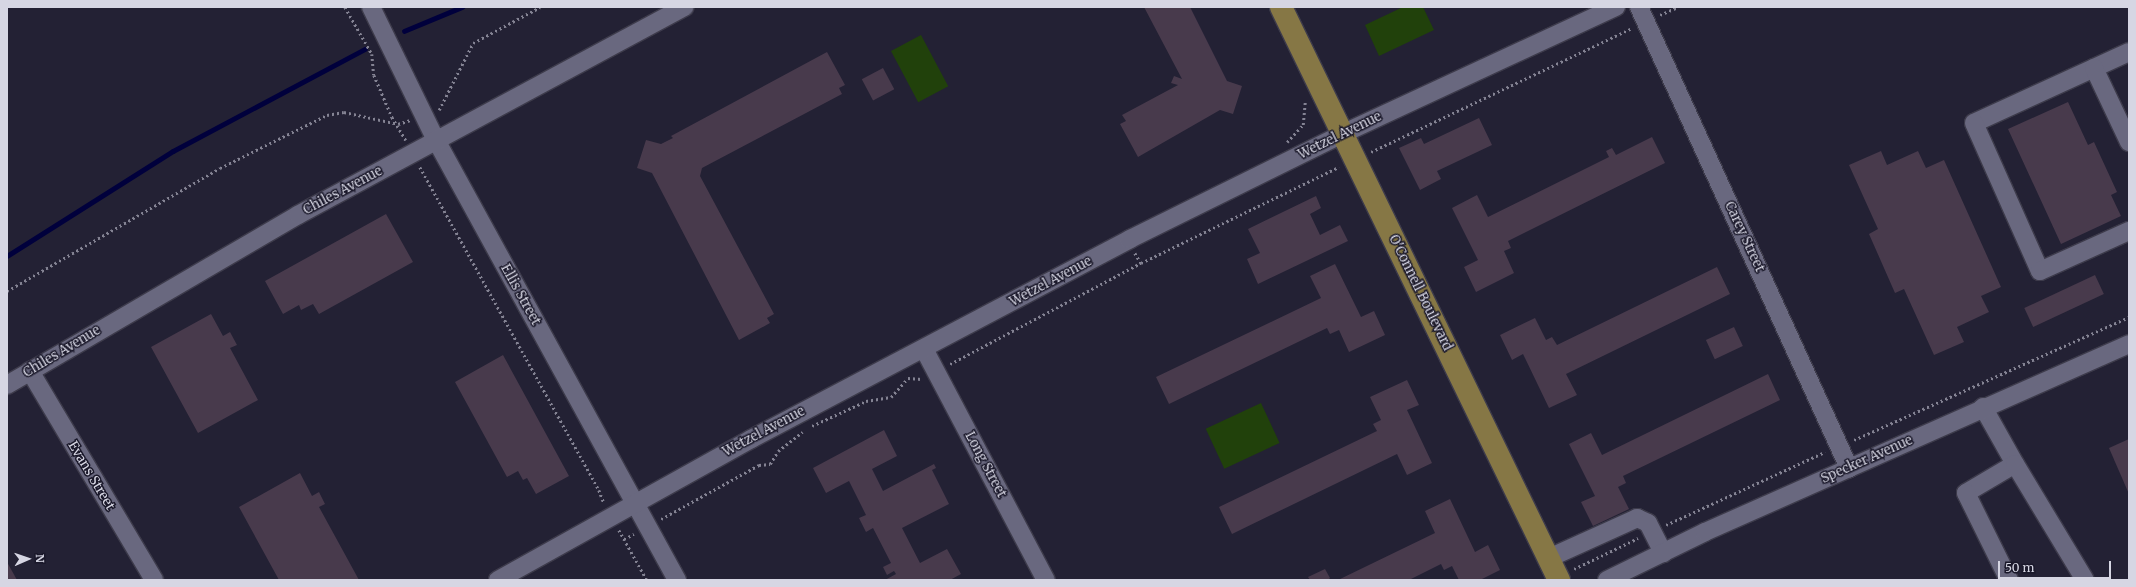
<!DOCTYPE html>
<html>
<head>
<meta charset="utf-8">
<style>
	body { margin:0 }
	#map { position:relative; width:2136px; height:587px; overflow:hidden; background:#232134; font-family:Merriweather,serif }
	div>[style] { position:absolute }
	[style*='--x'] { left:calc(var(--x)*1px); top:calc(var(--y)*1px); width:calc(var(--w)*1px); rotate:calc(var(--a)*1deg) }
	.green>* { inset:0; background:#21410b; transform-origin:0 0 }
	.stream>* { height:4.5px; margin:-2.25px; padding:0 2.25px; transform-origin:2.25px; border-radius:2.25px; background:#00003c }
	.building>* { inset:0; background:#483a4c; transform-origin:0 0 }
	.path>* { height:2.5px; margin-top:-1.25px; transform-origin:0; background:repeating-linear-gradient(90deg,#848393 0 2px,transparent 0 5px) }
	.roads { filter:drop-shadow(1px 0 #3d3b4b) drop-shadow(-1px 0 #3d3b4b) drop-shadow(0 1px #3d3b4b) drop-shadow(0 -1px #3d3b4b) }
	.minor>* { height:18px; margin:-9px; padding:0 9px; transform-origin:9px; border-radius:9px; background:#69687f }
	.major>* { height:22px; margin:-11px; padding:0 11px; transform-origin:11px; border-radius:11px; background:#867745 }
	span { translate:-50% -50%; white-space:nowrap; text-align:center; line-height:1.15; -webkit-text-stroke:3px #1a182a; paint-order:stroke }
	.street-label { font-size:13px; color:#d6d6e3 }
	.frame { position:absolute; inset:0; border:8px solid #d6d6e3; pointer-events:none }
	.north { position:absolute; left:8px; top:539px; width:40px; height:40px; -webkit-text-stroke:3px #1a182a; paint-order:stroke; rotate:88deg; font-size:11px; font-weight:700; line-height:16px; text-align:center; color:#d6d6e3 }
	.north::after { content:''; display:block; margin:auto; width:14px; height:18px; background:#d6d6e3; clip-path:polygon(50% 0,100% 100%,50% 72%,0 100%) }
	.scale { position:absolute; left:1998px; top:561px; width:113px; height:18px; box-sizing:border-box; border:2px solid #d6d6e3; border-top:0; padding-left:5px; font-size:12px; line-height:14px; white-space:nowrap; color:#d6d6e3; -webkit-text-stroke:3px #1a182a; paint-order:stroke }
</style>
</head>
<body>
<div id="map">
	<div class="green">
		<i style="clip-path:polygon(1403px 7px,1423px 7px,1434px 30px,1379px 56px,1365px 25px)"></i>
		<i style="left:921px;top:35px;width:58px;height:34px;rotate:62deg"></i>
		<i style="left:1261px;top:403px;width:44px;height:61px;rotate:65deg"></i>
	</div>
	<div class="stream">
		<i style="--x:404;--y:31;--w:63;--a:-22.5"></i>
		<i style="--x:7;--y:256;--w:196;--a:-32.3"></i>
		<i style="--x:173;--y:151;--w:217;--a:-28"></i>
	</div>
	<div class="building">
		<i style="clip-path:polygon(1144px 7px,1190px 7px,1227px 81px,1242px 86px,1233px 114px,1220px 110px,1138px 157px,1120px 124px,1126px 121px,1122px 115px,1178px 85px,1171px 83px,1174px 76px,1182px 79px)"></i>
		<i style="clip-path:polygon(827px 52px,845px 85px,839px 88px,842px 94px,702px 168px,700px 176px,774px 314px,767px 318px,770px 323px,739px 340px,652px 173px,637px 168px,646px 140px,661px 144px,673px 138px,671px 136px)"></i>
		<i style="left:883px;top:68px;width:24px;height:24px;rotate:62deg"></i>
		<i style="clip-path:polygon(2068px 102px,2088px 145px,2094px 142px,2117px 192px,2111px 195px,2121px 216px,2061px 244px,2008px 129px)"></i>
		<i style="clip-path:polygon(1479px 118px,1492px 145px,1437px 171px,1441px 179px,1420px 190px,1399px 148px,1421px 138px,1424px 144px)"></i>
		<i style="clip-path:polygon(1652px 137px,1665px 163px,1508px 241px,1511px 248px,1504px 251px,1514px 273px,1476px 292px,1464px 267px,1478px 260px,1452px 208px,1477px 195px,1488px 217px,1609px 157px,1606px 151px,1612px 148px,1616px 155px)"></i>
		<i style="clip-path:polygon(1881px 151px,1887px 165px,1918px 151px,1926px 168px,1944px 160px,2001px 287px,1981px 296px,1989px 312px,1957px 327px,1964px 342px,1934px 355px,1904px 289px,1895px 293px,1869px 234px,1878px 229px,1849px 165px)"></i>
		<i style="clip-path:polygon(1316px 196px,1321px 208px,1310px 214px,1320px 235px,1340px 225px,1348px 241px,1258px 284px,1247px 259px,1260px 253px,1248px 229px)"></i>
		<i style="clip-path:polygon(386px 214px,413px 262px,319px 314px,313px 304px,301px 310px,299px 305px,283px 314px,265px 281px)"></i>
		<i style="clip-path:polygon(1335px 264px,1361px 317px,1374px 311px,1385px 335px,1349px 352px,1339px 330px,1330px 334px,1327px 328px,1169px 404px,1156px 377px,1321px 298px,1310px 276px)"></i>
		<i style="clip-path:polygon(1717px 267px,1730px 294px,1566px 374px,1577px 395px,1549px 408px,1523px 354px,1512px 360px,1500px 335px,1535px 318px,1546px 340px,1552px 337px,1557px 345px)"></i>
		<i style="left:2095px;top:275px;width:21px;height:78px;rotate:65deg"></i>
		<i style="clip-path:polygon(211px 314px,223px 336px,230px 332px,237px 345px,230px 348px,258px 400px,198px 433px,151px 347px)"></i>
		<i style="left:1734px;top:327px;width:21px;height:31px;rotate:65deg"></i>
		<i style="clip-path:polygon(503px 355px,569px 476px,536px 494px,527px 478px,523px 480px,518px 471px,507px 477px,455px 382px)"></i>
		<i style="clip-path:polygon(1768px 374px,1780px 400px,1623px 476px,1626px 483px,1618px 487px,1629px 509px,1593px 526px,1581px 502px,1595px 496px,1569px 444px,1591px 433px,1602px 455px)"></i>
		<i style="clip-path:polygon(1407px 380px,1419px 405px,1407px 410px,1432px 463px,1407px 475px,1397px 454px,1232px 534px,1219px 507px,1377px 431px,1373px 424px,1381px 420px,1370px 397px)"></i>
		<i style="clip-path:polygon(884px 430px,897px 456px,872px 469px,883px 491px,934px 464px,936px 468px,932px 470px,949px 504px,902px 528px,920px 563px,947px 549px,961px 574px,950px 580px,885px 580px,896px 574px,894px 571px,887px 575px,883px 567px,891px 563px,873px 528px,866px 532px,859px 518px,866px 515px,849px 481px,826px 493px,813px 468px)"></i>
		<i style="clip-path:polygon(2129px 439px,2129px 494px,2109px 448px)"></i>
		<i style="clip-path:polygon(300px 473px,312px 496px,319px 492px,325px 504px,319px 507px,359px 580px,279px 580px,239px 507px)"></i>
		<i style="clip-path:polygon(1450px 499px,1475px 552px,1488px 545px,1500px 570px,1480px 580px,1459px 580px,1452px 566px,1444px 570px,1441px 564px,1409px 580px,1338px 580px,1435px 533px,1425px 511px)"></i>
		<i style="clip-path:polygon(7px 562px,17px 580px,7px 580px)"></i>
		<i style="clip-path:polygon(1325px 569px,1330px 578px,1328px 580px,1310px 580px,1308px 577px)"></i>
	</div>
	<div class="path">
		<i style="--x:345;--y:7;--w:54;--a:60.1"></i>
		<i style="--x:372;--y:54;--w:21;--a:85"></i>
		<i style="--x:374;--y:75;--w:46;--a:66.8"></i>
		<i style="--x:392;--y:117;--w:27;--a:59"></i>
		<i style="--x:1660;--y:15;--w:20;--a:-24"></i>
		<i style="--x:439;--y:110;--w:75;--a:-63.1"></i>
		<i style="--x:473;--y:43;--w:76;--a:-28.2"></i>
		<i style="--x:1287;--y:142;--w:23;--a:-47"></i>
		<i style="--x:1303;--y:125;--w:25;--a:-85"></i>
		<i style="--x:1371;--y:152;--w:289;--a:-25.4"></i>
		<i style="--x:420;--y:167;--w:369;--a:61"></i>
		<i style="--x:599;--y:490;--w:14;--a:69"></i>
		<i style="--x:1135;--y:253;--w:12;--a:59"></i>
		<i style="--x:7;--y:291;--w:246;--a:-30"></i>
		<i style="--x:220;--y:168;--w:119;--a:-26.4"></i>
		<i style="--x:327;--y:115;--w:17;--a:-10"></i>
		<i style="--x:344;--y:112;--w:55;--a:12.5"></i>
		<i style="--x:398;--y:124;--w:13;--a:-18"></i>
		<i style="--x:950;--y:364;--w:216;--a:-27.9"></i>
		<i style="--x:1141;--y:263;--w:220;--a:-25.9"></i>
		<i style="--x:812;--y:426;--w:60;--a:-24.8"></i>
		<i style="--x:866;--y:401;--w:25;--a:-9"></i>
		<i style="--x:891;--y:397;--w:25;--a:-48"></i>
		<i style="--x:908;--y:378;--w:14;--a:4"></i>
		<i style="--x:1854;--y:440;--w:301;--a:-24.1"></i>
		<i style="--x:661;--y:519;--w:112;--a:-28.9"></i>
		<i style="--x:759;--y:465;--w:11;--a:-5"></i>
		<i style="--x:770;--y:464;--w:15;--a:-58"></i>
		<i style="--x:778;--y:451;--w:31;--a:-38"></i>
		<i style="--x:1666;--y:525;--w:175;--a:-24.7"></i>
		<i style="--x:619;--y:530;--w:57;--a:60.8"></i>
		<i style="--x:624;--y:539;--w:11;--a:-27"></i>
		<i style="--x:1574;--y:569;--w:71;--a:-25.8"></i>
	</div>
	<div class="roads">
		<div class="minor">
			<i style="--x:371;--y:7;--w:148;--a:64"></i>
			<i style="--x:436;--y:140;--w:502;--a:61.29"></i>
			<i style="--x:1639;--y:7;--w:507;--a:65.51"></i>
			<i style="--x:2129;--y:52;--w:170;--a:155.4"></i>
			<i style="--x:1974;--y:123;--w:162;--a:66"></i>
			<i style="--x:2040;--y:271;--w:98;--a:-24.2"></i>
			<i style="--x:2094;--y:68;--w:82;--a:64.7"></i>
			<i style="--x:924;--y:349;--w:261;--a:62.2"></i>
			<i style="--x:30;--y:371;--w:243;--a:59.3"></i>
			<i style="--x:7;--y:385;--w:337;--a:-30.3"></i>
			<i style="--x:298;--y:215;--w:439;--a:-28.3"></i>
			<i style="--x:1983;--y:407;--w:65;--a:60.7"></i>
			<i style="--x:2015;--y:464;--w:57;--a:149.4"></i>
			<i style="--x:1966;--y:493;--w:97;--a:63.7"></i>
			<i style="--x:2015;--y:464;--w:135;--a:58.9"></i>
			<i style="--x:1549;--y:558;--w:97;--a:-24.4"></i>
			<i style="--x:1637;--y:518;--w:12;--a:24"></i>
			<i style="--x:1648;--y:523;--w:34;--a:63"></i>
			<i style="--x:498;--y:580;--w:290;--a:-29.1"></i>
			<i style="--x:751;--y:439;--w:429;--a:-27.8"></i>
			<i style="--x:1130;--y:239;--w:237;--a:-26.3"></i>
			<i style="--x:1342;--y:134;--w:302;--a:-24.9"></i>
			<i style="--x:1607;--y:580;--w:109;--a:-26.1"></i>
			<i style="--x:1705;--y:532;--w:464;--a:-23.9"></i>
		</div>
		<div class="major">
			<i style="--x:1281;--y:7;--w:637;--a:64.12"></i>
		</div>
	</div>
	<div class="street-label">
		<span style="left:1340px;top:136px;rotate:-26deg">Wetzel Avenue</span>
		<span style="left:343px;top:191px;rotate:-28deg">Chiles Avenue</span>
		<span style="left:1744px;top:237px;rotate:65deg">Carey Street</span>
		<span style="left:1051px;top:282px;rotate:-28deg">Wetzel Avenue</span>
		<span style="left:1420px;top:293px;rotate:64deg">O'Connell Boulevard</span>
		<span style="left:520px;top:295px;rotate:61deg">Ellis Street</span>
		<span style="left:62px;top:352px;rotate:-31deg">Chiles Avenue</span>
		<span style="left:764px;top:432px;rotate:-28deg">Wetzel Avenue</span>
		<span style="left:1867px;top:460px;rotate:-24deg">Specker Avenue</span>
		<span style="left:985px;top:465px;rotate:62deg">Long Street</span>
		<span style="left:91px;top:476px;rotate:59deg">Evans Street</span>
	</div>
	<div class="frame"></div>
	<div class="north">N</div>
	<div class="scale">50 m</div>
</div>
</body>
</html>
